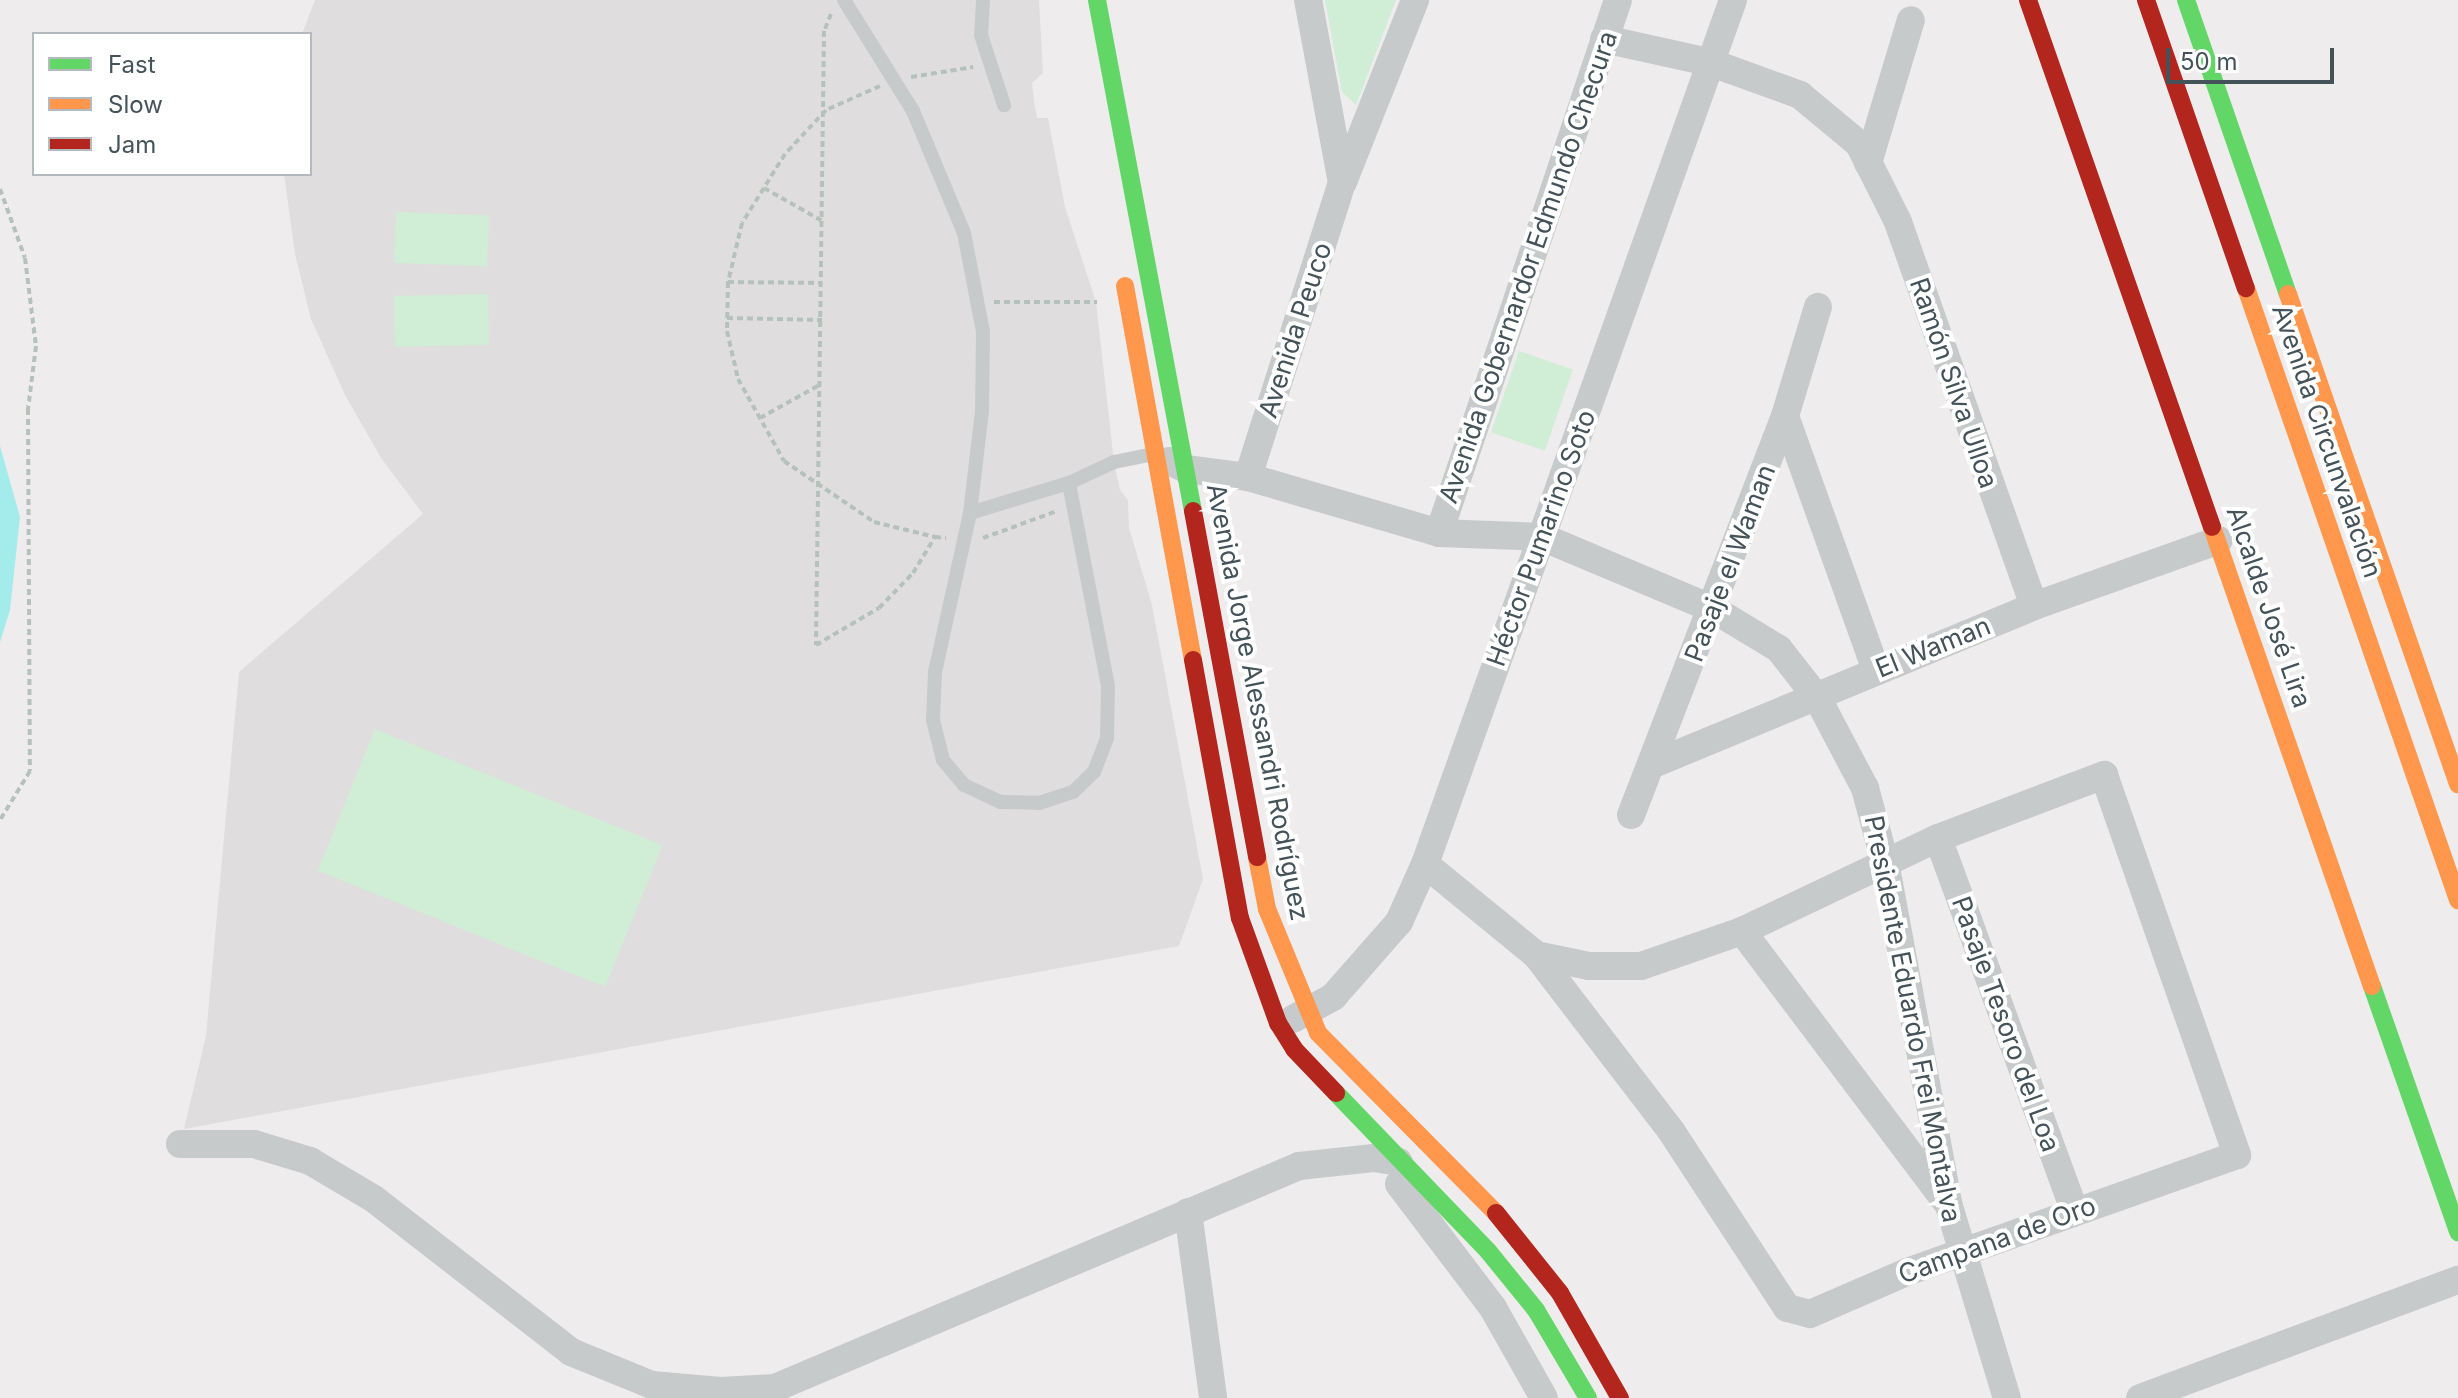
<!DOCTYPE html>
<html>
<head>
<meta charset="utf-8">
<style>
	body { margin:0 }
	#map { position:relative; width:2458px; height:1398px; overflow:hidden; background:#eeeced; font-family:Inter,sans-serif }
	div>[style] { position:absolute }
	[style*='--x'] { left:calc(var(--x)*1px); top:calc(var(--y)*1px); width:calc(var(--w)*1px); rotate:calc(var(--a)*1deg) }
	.education>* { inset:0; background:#e0dddf }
	.green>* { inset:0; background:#d0edd5; transform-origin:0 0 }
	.water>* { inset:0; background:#a4ebec }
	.path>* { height:4px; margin-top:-2px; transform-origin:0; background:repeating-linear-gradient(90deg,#b5c2bc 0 6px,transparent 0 10px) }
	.lane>* { height:14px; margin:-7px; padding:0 7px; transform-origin:7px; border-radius:7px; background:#c7cacb }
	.street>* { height:28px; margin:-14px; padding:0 14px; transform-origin:14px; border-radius:14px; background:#c7cacb }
	.fast>* { height:18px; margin:-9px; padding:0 9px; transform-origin:9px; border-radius:9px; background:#63d668 }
	.slow>* { height:18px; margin:-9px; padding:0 9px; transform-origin:9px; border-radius:9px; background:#ff974d }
	.jam>* { height:18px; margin:-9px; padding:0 9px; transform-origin:9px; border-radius:9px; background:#b3261e }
	span { translate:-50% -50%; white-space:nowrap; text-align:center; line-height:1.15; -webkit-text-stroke:8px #fff; paint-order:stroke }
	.street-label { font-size:26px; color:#445359 }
	.legend { position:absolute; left:32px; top:32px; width:280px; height:144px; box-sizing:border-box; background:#fff; border:2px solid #b4babd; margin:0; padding:10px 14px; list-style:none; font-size:24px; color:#445359 }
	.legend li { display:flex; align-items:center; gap:16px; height:40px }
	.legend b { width:40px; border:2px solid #b4babd }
	.scale { position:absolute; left:2166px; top:48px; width:168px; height:36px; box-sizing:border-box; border:4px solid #445359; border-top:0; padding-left:10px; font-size:24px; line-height:28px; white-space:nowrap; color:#445359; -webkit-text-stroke:6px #fff; paint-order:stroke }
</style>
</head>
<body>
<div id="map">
	<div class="education">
		<i style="clip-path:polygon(315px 0,1039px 0,1043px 73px,1032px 83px,1034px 101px,1037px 118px,1048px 118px,1065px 207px,1096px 302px,1114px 462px,1120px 490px,1128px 500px,1129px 528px,1152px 605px,1203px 879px,1179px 946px,184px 1129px,206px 1036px,239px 672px,423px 514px,381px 458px,345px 395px,311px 319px,295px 254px,284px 174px,310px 174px,310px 34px,302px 34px)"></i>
	</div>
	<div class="green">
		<i style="clip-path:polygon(1325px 0,1396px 0,1356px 105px,1342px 92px)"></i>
		<i style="left:396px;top:212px;width:93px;height:51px;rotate:2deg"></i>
		<i style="left:488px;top:294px;width:51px;height:94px;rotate:89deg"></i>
		<i style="left:1519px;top:351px;width:57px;height:86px;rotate:19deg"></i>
		<i style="left:375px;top:729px;width:310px;height:153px;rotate:22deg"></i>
	</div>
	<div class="water">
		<i style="clip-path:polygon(0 446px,20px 517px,10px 610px,0 642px)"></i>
	</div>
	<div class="path">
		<i style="--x:831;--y:14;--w:18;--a:112"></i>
		<i style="--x:824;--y:31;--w:614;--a:90.75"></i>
		<i style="--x:816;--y:645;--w:73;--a:-30.4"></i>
		<i style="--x:879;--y:608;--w:49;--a:-45.8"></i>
		<i style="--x:913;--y:573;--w:42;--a:-58.6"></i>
		<i style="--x:935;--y:537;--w:11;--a:5"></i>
		<i style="--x:911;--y:77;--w:63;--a:-9.2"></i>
		<i style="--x:880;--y:86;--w:59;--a:156"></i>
		<i style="--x:826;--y:110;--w:60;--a:133"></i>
		<i style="--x:785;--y:154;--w:81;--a:121.9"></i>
		<i style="--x:742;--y:223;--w:61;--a:103.3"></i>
		<i style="--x:728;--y:282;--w:49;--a:91.2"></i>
		<i style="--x:727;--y:331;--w:49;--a:77.1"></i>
		<i style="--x:738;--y:379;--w:94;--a:60.7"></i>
		<i style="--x:784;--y:461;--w:109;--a:34.1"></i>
		<i style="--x:874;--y:522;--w:63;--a:13.8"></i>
		<i style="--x:764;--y:188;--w:69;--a:29.5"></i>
		<i style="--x:0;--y:189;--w:73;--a:70.1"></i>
		<i style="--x:25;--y:258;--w:89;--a:82.9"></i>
		<i style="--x:36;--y:346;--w:64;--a:97.2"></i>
		<i style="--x:28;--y:409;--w:362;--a:89.7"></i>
		<i style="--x:30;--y:771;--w:57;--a:121.5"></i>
		<i style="--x:728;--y:282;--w:94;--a:0.6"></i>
		<i style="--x:994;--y:302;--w:103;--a:0"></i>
		<i style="--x:727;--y:318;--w:95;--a:1.2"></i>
		<i style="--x:760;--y:418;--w:70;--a:-29.1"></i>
		<i style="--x:983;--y:538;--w:79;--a:-20"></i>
	</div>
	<div class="lane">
		<i style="--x:844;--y:0;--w:131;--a:58.1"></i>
		<i style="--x:913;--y:111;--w:132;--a:67.3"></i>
		<i style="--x:964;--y:233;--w:101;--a:79.1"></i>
		<i style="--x:983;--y:332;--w:79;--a:90.7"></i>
		<i style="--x:982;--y:411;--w:103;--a:96.7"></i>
		<i style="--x:970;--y:513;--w:163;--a:102.4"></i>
		<i style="--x:935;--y:672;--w:48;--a:92.4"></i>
		<i style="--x:933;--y:720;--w:41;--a:76"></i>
		<i style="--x:943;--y:760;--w:33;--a:50"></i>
		<i style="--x:964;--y:785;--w:40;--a:25"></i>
		<i style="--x:1000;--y:802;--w:39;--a:1"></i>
		<i style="--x:1039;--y:803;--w:36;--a:-18"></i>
		<i style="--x:1073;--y:792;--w:29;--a:-44"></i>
		<i style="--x:1094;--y:772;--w:36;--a:-69"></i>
		<i style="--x:1107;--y:738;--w:52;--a:-88.9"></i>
		<i style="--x:1108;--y:686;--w:207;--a:-100.9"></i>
		<i style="--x:983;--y:0;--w:35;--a:93"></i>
		<i style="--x:981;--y:35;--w:74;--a:71.8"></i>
		<i style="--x:970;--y:513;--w:103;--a:-16.9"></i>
		<i style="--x:1069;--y:483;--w:50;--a:-25"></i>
		<i style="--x:1114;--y:462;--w:41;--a:-11.3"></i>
	</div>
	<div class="street">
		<i style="--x:1604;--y:39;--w:107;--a:12.4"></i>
		<i style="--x:1709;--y:62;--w:97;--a:19.9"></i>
		<i style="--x:1800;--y:95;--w:77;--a:39.7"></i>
		<i style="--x:1859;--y:144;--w:87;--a:63.4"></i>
		<i style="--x:1898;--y:222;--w:407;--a:70.5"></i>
		<i style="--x:1868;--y:163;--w:149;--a:-73.3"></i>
		<i style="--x:1343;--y:182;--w:196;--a:-68.4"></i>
		<i style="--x:1785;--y:416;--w:270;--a:70.3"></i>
		<i style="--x:1169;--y:461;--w:19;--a:25"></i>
		<i style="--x:1186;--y:469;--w:63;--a:7.4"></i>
		<i style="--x:1248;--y:477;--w:199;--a:16.3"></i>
		<i style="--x:1439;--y:533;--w:103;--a:2.2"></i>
		<i style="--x:1542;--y:537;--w:186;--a:22.8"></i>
		<i style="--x:1713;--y:609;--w:77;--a:31.2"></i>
		<i style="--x:1779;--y:649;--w:63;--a:52"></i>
		<i style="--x:1818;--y:699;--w:101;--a:62.2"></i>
		<i style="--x:1865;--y:788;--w:77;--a:74.9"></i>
		<i style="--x:1885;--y:862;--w:347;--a:79.5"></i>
		<i style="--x:1948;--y:1203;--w:204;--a:73.2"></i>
		<i style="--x:1248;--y:477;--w:309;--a:-72.3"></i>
		<i style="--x:1342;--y:183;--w:186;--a:-100.5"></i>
		<i style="--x:1439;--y:533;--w:562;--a:-71.44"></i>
		<i style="--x:1651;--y:765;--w:415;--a:-22.5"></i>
		<i style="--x:2034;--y:606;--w:196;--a:-19.6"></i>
		<i style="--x:1631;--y:815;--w:428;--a:-68.9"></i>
		<i style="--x:1785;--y:416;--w:114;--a:-73.2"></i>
		<i style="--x:1938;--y:838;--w:396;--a:69.9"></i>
		<i style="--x:1425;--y:864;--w:144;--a:39.3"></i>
		<i style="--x:1536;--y:955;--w:54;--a:11.7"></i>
		<i style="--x:1589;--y:966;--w:52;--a:0"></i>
		<i style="--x:1641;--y:966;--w:107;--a:-19.1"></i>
		<i style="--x:1742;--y:931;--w:217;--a:-25.4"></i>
		<i style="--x:1938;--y:838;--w:178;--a:-20.8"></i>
		<i style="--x:2104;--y:775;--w:403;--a:70.7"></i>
		<i style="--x:2237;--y:1155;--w:350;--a:160.5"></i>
		<i style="--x:1907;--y:1272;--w:106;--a:156.6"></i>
		<i style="--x:1810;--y:1314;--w:24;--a:-165"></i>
		<i style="--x:1787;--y:1308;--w:210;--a:-123.2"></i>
		<i style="--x:1672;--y:1132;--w:223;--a:-127.5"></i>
		<i style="--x:1742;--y:931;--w:337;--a:53"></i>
		<i style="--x:1293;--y:1019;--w:46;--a:-28.8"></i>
		<i style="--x:1333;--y:997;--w:100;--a:-48.7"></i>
		<i style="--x:1399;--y:922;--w:64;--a:-65.9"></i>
		<i style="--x:1425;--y:864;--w:917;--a:-70.38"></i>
		<i style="--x:180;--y:1144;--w:74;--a:0"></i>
		<i style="--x:254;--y:1144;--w:59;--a:16.9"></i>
		<i style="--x:310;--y:1161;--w:74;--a:30.7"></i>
		<i style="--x:374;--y:1199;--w:249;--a:37.8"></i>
		<i style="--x:571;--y:1352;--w:87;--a:22.2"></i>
		<i style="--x:652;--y:1385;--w:69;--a:5"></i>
		<i style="--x:721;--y:1391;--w:54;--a:-3.2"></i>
		<i style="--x:775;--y:1388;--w:569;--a:-22.96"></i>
		<i style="--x:1299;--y:1166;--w:75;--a:-6.1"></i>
		<i style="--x:1374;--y:1158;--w:25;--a:9"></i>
		<i style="--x:1399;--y:1184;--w:156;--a:52.8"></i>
		<i style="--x:1493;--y:1308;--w:103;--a:60.5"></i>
		<i style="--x:1188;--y:1212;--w:188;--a:82.3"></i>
		<i style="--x:2140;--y:1398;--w:339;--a:-20.4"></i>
	</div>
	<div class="fast">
		<i style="--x:1097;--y:0;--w:520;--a:79.36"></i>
		<i style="--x:2186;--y:0;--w:311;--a:70.9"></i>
		<i style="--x:2372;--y:986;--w:261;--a:70.7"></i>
		<i style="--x:1336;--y:1093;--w:219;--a:46.1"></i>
		<i style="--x:1488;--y:1251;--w:76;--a:50.9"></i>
		<i style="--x:1536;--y:1310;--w:102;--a:59.4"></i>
	</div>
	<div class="slow">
		<i style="--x:1125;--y:286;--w:380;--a:79.7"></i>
		<i style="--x:2246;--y:288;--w:648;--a:70.89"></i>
		<i style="--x:2288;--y:294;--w:519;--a:70.87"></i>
		<i style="--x:2212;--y:527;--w:486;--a:70.8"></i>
		<i style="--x:1257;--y:857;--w:53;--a:79.1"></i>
		<i style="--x:1267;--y:909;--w:134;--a:67.6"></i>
		<i style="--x:1318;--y:1033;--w:253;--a:45.3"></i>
	</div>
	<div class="jam">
		<i style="--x:2028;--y:0;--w:558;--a:70.75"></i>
		<i style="--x:2146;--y:0;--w:305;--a:70.9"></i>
		<i style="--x:1193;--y:511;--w:352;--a:79.5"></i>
		<i style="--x:1193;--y:660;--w:262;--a:79.7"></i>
		<i style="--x:1240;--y:918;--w:112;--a:70.1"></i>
		<i style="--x:1278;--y:1023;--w:31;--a:58"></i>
		<i style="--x:1294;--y:1049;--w:61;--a:46.3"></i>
		<i style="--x:1496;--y:1213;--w:102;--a:51.3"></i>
		<i style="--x:1560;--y:1293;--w:121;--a:60.3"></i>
	</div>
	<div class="street-label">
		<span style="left:1528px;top:267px;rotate:-71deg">Avenida Gobernardor Edmundo Checura</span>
		<span style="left:1295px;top:330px;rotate:-72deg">Avenida Peuco</span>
		<span style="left:1954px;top:383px;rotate:71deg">Ramón Silva Ulloa</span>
		<span style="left:2327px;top:441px;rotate:71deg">Avenida Circunvalación</span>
		<span style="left:1541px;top:538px;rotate:-70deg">Héctor Pumarino Soto</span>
		<span style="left:1730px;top:563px;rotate:-69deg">Pasaje el Waman</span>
		<span style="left:2269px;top:607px;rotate:71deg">Alcalde José Lira</span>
		<span style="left:1933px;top:647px;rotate:-22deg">El Waman</span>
		<span style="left:1258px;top:702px;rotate:79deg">Avenida Jorge Alessandri Rodríguez</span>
		<span style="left:1913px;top:1019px;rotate:79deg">Presidente Eduardo Frei Montalva</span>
		<span style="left:2006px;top:1024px;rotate:70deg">Pasaje Tesoro del Loa</span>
		<span style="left:1997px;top:1240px;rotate:-20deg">Campana de Oro</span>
	</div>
	<ul class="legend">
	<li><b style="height:10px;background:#63d668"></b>Fast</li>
	<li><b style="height:10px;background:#ff974d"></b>Slow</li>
	<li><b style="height:10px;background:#b3261e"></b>Jam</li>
	</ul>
	<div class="scale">50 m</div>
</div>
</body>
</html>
